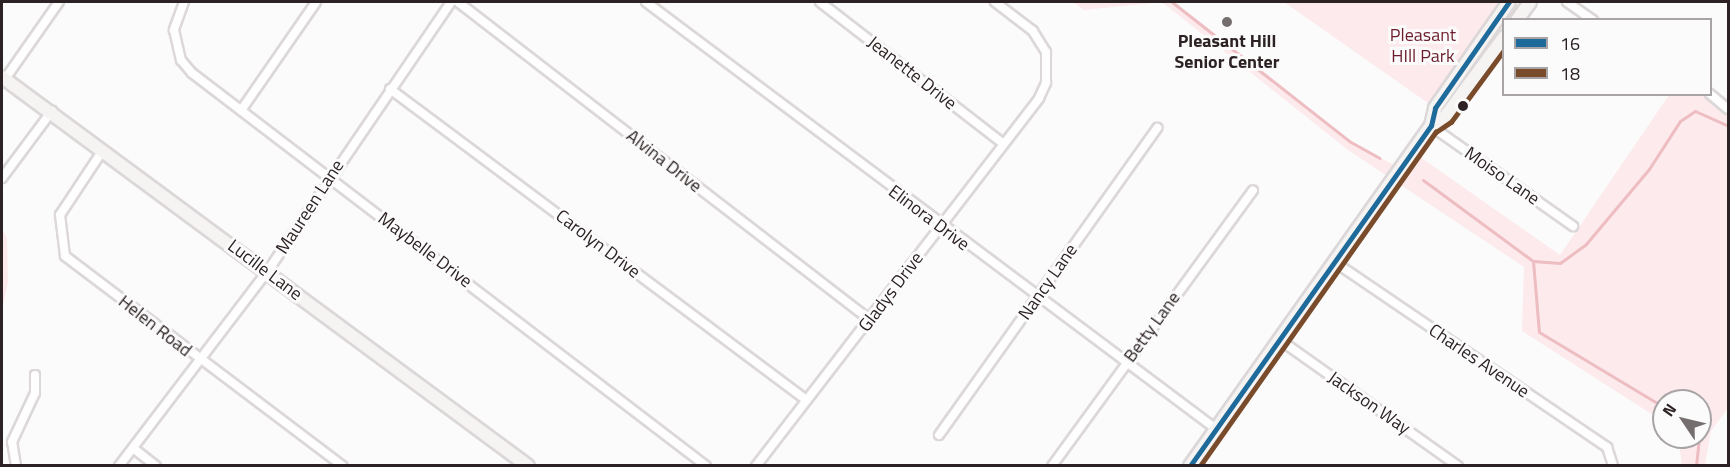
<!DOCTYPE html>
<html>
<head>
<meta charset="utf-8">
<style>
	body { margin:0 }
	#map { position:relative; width:1730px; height:467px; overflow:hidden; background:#fbfbfb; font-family:"Titillium Web",sans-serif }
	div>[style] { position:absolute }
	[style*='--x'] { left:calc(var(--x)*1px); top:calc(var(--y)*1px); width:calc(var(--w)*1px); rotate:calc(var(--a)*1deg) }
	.green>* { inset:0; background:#fdeaec }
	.stream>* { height:3px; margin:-1.5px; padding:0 1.5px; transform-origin:1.5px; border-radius:1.5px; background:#edbdc2 }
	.roads { filter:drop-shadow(2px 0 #dcd7d8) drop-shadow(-2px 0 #dcd7d8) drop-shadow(0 2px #dcd7d8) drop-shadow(0 -2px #dcd7d8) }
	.street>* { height:8px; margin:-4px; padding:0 4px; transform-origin:4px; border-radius:4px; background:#fefefe }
	.secondary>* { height:12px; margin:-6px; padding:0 6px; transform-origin:6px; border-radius:6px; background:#f6f3f3 }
	.bus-1>* { height:4.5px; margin:-2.25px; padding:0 2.25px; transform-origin:2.25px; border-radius:2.25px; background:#1e6b9b }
	.bus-2>* { height:4.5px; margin:-2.25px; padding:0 2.25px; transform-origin:2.25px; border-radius:2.25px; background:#7a4b2a }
	.dots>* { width:16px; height:16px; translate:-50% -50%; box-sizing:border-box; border:3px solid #fbfbfb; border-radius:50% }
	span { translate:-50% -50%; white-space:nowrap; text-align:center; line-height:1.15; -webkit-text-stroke:6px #fbfbfb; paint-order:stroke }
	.park-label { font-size:18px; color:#6d1e2d }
	.poi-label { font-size:18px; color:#2c2223; font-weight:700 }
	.street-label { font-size:18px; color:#2c2223 }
	.frame { position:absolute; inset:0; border:3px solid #2c2223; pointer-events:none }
	.legend { position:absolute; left:1502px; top:18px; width:210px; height:78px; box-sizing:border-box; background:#fbfbfb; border:2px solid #a8a4a5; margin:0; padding:8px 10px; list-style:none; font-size:18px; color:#2c2223 }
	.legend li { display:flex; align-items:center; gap:12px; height:30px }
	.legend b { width:30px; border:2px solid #a8a4a5 }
	.north { position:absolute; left:1652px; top:389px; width:60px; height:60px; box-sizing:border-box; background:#fbfbfb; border:2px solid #a8a4a5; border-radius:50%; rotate:305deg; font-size:16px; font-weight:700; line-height:24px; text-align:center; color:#2c2223 }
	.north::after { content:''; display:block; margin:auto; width:21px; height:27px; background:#746e6f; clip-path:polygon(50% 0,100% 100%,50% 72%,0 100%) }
</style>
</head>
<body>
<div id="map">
	<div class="green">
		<i style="clip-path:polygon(1073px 2px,1172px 2px,1349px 141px,1401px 169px,1413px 152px,1560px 255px,1669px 95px,1710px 95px,1728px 109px,1728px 408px,1711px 431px,1705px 465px,1682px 465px,1678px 437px,1700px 437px,1700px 401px,1664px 401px,1664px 422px,1522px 331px,1524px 267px,1348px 150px,1162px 2px,1084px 10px)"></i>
		<i style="clip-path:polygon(1284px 2px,1509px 2px,1435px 108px)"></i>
		<i style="clip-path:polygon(2px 229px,7px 238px,8px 282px,2px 310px)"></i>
	</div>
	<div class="stream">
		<i style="--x:1172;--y:2;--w:225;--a:38.1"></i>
		<i style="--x:1349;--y:141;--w:35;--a:29"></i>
		<i style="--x:1423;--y:180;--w:137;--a:36.4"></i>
		<i style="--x:1533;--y:261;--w:27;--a:4"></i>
		<i style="--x:1560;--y:263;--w:32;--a:-36"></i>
		<i style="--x:1586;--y:244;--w:98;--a:-50"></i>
		<i style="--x:1649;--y:169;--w:57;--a:-57.1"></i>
		<i style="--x:1680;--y:121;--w:18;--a:-34"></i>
		<i style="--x:1695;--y:111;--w:36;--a:24"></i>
		<i style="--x:1533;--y:261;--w:71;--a:85.2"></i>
		<i style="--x:1539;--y:332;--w:146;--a:31"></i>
		<i style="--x:1696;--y:466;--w:29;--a:-84"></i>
	</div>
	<div class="roads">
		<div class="street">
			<i style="--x:184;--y:2;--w:30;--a:110"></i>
			<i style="--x:174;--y:30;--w:31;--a:77"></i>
			<i style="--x:181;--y:60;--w:17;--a:50"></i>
			<i style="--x:192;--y:73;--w:647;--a:37.4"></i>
			<i style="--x:458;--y:2;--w:520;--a:37.66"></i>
			<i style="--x:646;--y:2;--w:712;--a:36.84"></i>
			<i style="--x:820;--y:2;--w:232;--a:37.7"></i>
			<i style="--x:1567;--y:2;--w:32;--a:35"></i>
			<i style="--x:5;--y:79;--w:94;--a:-55"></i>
			<i style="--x:390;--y:89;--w:518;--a:36.76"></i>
			<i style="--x:1710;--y:94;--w:23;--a:40"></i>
			<i style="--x:242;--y:109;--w:130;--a:-55.3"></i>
			<i style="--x:1431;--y:126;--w:174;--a:35.2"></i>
			<i style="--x:103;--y:150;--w:78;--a:123.5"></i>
			<i style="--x:60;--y:215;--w:41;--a:83"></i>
			<i style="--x:65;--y:256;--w:348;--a:37.1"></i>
			<i style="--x:2;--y:178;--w:84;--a:-53.3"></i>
			<i style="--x:1336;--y:263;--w:328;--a:34.2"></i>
			<i style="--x:1607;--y:447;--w:20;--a:72"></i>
			<i style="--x:1280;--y:340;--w:218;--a:35.3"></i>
			<i style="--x:939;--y:435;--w:377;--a:-54.6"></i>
			<i style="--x:133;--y:448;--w:29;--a:38"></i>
			<i style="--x:16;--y:466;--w:24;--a:-99"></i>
			<i style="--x:12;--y:442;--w:54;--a:-64.9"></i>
			<i style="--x:35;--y:393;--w:18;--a:-90"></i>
			<i style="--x:119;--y:466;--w:244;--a:-52.7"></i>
			<i style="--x:267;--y:272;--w:327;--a:-55.7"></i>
			<i style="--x:756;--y:466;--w:464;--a:-52.4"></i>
			<i style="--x:1039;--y:98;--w:17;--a:-65"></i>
			<i style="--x:1046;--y:83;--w:31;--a:-90"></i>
			<i style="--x:1046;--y:52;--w:25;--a:-122"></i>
			<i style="--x:1033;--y:31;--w:48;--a:-142.7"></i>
			<i style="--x:1052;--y:466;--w:341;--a:-53.9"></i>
		</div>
		<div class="secondary">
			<i style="--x:1517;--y:20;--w:22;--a:-54"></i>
			<i style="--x:2;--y:77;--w:654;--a:36.48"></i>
			<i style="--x:1431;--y:126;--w:18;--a:-77"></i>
			<i style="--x:1435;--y:108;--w:129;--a:-55.1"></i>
			<i style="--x:1190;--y:466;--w:417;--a:-54.7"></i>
			<i style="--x:1431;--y:126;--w:17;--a:-33"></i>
			<i style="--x:1445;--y:117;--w:99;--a:-53.6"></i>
		</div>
	</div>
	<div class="bus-1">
		<i style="--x:1190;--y:466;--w:417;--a:-54.7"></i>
		<i style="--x:1431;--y:126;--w:18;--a:-77"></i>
		<i style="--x:1435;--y:108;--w:129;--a:-55.1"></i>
	</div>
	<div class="bus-2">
		<i style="--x:1200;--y:466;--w:409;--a:-54.8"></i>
		<i style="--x:1436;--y:132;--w:18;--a:-34"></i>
		<i style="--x:1451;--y:122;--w:89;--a:-53.6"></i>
	</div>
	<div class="dots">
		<i style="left:1227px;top:22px;background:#746e6f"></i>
		<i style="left:1463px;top:106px;background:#2c2223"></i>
	</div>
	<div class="park-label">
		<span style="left:1423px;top:46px">Pleasant<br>HIll Park</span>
	</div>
	<div class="poi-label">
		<span style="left:1227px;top:52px">Pleasant Hill<br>Senior Center</span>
	</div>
	<div class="street-label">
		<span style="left:912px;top:73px;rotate:38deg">Jeanette Drive</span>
		<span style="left:664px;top:161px;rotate:38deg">Alvina Drive</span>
		<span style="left:1502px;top:176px;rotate:35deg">Moiso Lane</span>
		<span style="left:310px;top:207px;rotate:-57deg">Maureen Lane</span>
		<span style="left:929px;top:218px;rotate:37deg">Elinora Drive</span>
		<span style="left:598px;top:244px;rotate:37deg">Carolyn Drive</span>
		<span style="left:425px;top:250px;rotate:37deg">Maybelle Drive</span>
		<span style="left:265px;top:270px;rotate:37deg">Lucille Lane</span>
		<span style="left:1048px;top:282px;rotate:-55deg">Nancy Lane</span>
		<span style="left:891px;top:292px;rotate:-53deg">Gladys Drive</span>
		<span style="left:155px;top:326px;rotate:38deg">Helen Road</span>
		<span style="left:1152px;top:327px;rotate:-54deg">Betty Lane</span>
		<span style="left:1479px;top:361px;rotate:34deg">Charles Avenue</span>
		<span style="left:1369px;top:403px;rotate:35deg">Jackson Way</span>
	</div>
	<div class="frame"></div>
	<ul class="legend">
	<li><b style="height:8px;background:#1e6b9b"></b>16</li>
	<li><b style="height:8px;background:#7a4b2a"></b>18</li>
	</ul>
	<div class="north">N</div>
</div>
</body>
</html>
